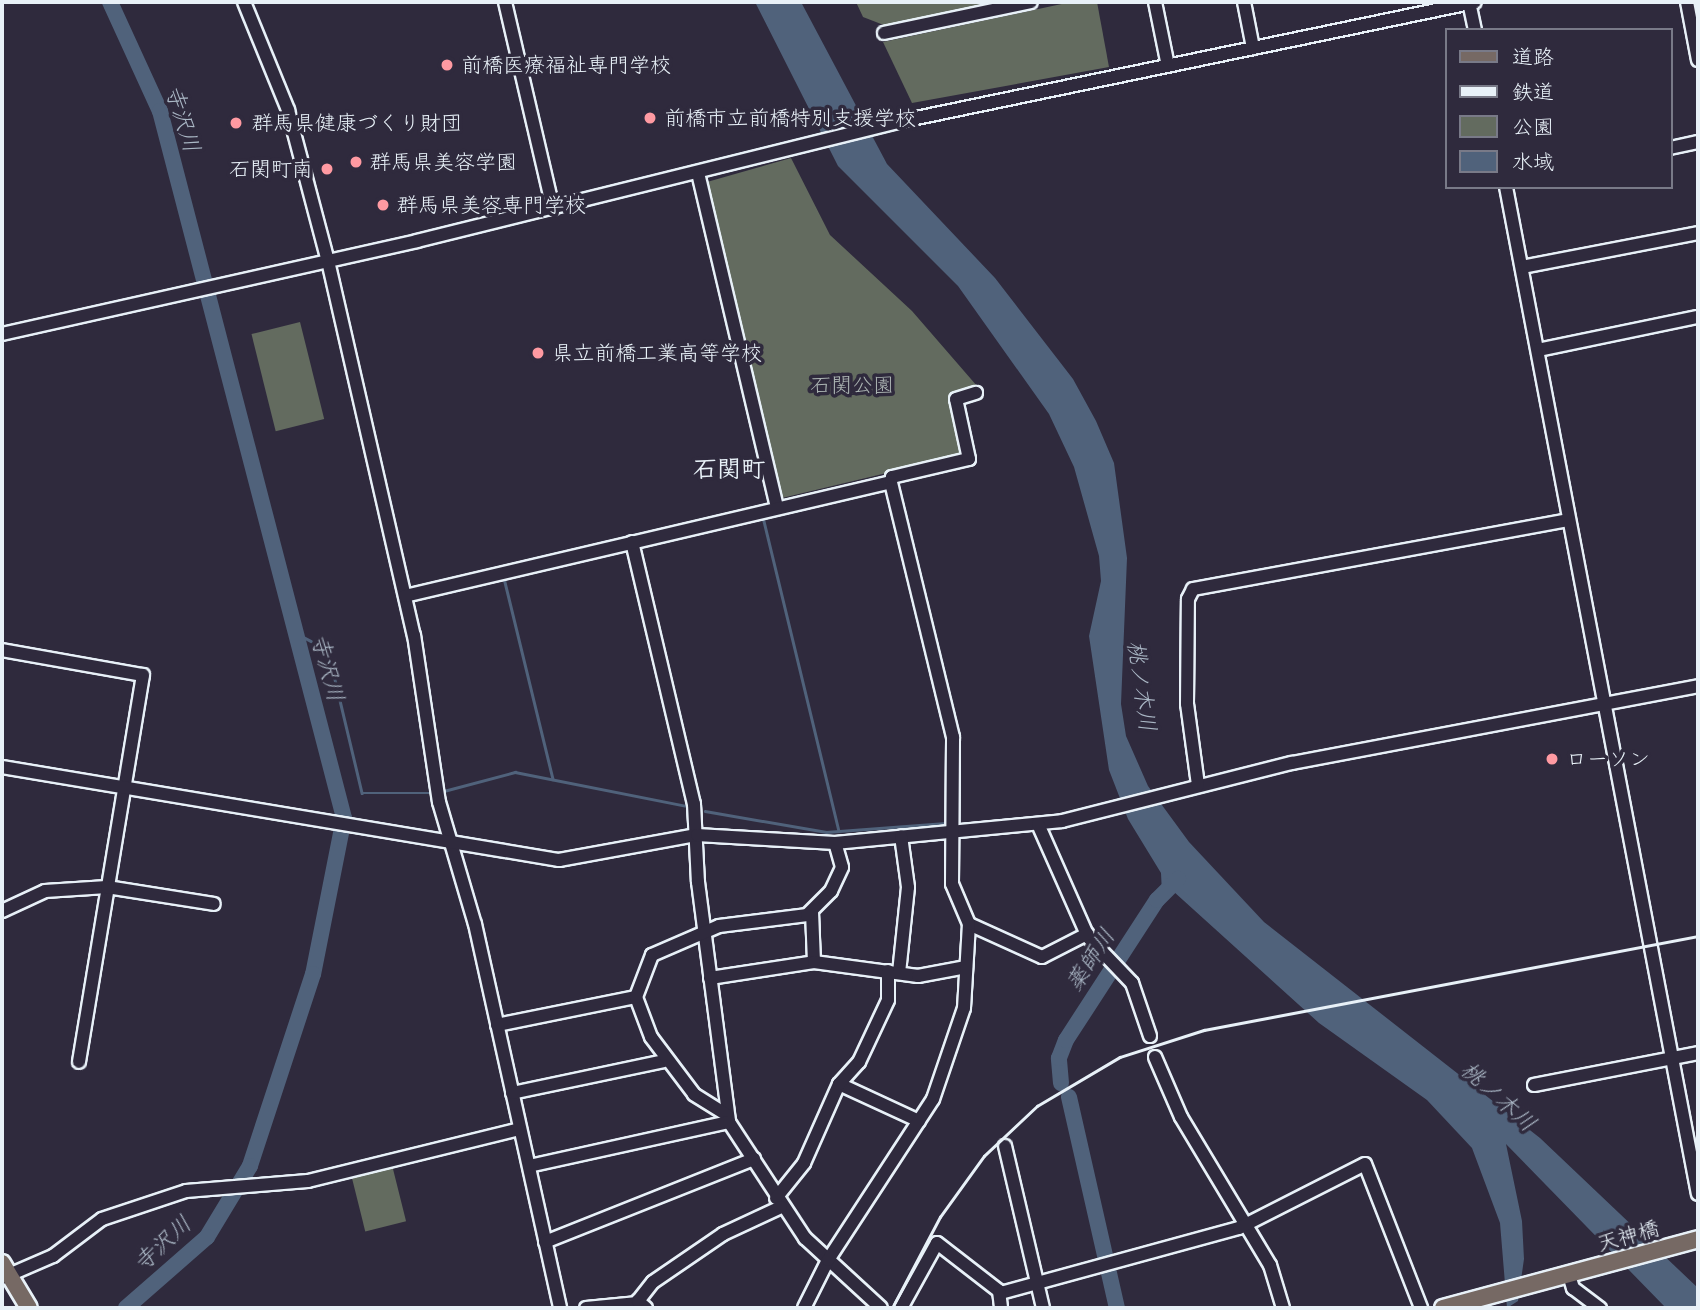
<!DOCTYPE html>
<html>
<head>
<meta charset="utf-8">
<style>
	body { margin:0 }
	#map { position:relative; width:1700px; height:1310px; overflow:hidden; background:#2f2a3d; font-family:Sriracha,"Klee One",sans-serif }
	div>[style] { position:absolute }
	[style*='--x'] { left:calc(var(--x)*1px); top:calc(var(--y)*1px); width:calc(var(--w)*1px); rotate:calc(var(--a)*1deg) }
	.green>* { inset:0; background:#636b5f; transform-origin:0 0 }
	.water>* { inset:0; background:#50627b }
	.stream>* { height:2.5px; margin:-1.25px; padding:0 1.25px; transform-origin:1.25px; border-radius:1.25px; background:#50627b }
	.river>* { height:16px; margin:-8px; padding:0 8px; transform-origin:8px; border-radius:8px; background:#50627b }
	.roads { filter:drop-shadow(2px 0 #e8f1f8) drop-shadow(-2px 0 #e8f1f8) drop-shadow(0 2px #e8f1f8) drop-shadow(0 -2px #e8f1f8) }
	.minor>* { height:12px; margin:-6px; padding:0 6px; transform-origin:6px; border-radius:6px; background:#2f2a3d }
	.major>* { height:16px; margin:-8px; padding:0 8px; transform-origin:8px; border-radius:8px; background:#766964 }
	.rail>* { height:2.5px; margin:-1.25px; padding:0 1.25px; transform-origin:1.25px; border-radius:1.25px; background:#e8f1f8 }
	.dots>* { width:19px; height:19px; translate:-50% -50%; box-sizing:border-box; border:4px solid #2f2a3d; border-radius:50% }
	span { translate:-50% -50%; white-space:nowrap; text-align:center; line-height:1.15; -webkit-text-stroke:7px #2f2a3d; paint-order:stroke }
	.poi-label { font-size:21px; color:#e8f1f8 }
	.left { translate:0 -50%; text-align:left }
	.right { translate:-100% -50%; text-align:right }
	.park-label { font-size:21px; color:#acb5b3 }
	.street-label { font-size:21px; color:#e8f1f8 }
	.water-label { font-size:23px; color:#abb8c6; font-style:italic }
	.quarter-label { font-size:24px; color:#e8f1f8; font-weight:700 }
	.frame { position:absolute; inset:0; border:4px solid #e8f1f8; pointer-events:none }
	.legend { position:absolute; left:1445px; top:28px; width:228px; height:161px; box-sizing:border-box; background:#2f2a3d; border:2px solid #797a88; margin:0; padding:9px 12px; list-style:none; font-size:21px; color:#e8f1f8 }
	.legend li { display:flex; align-items:center; gap:14px; height:35px }
	.legend b { width:35px; border:2px solid #797a88 }
</style>
</head>
<body>
<div id="map">
	<div class="green">
		<i style="clip-path:polygon(856px 2px,1022px 2px,894px 29px,863px 17px)"></i>
		<i style="clip-path:polygon(1071px 2px,1097px 2px,1109px 67px,912px 103px,883px 42px)"></i>
		<i style="clip-path:polygon(791px 158px,830px 235px,912px 311px,977px 386px,951px 394px,962px 455px,782px 498px,707px 182px)"></i>
		<i style="left:300px;top:322px;width:100px;height:50px;rotate:76deg"></i>
		<i style="left:392px;top:1165px;width:58px;height:42px;rotate:76deg"></i>
	</div>
	<div class="water">
		<i style="clip-path:polygon(755px 2px,801px 2px,887px 164px,995px 278px,1073px 379px,1096px 421px,1114px 463px,1127px 558px,1121px 704px,1126px 736px,1148px 786px,1189px 842px,1264px 922px,1540px 1138px,1698px 1288px,1698px 1308px,1666px 1308px,1506px 1144px,1522px 1221px,1524px 1259px,1518px 1301px,1507px 1308px,1500px 1223px,1472px 1148px,1427px 1100px,1319px 1023px,1173px 891px,1162px 894px,1161px 873px,1128px 819px,1109px 770px,1089px 636px,1101px 581px,1099px 556px,1074px 467px,1049px 414px,958px 286px,838px 166px)"></i>
	</div>
	<div class="stream">
		<i style="--x:763;--y:517;--w:323;--a:76.4"></i>
		<i style="--x:504;--y:578;--w:207;--a:76.3"></i>
		<i style="--x:294;--y:632;--w:19;--a:28"></i>
		<i style="--x:328;--y:650;--w:147;--a:76.6"></i>
		<i style="--x:362;--y:793;--w:72;--a:0"></i>
		<i style="--x:440;--y:792;--w:78;--a:-14.9"></i>
		<i style="--x:515;--y:772;--w:174;--a:11.2"></i>
		<i style="--x:705;--y:811;--w:123;--a:9.8"></i>
		<i style="--x:826;--y:832;--w:120;--a:-4.3"></i>
	</div>
	<div class="river">
		<i style="--x:110;--y:2;--w:120;--a:65.4"></i>
		<i style="--x:160;--y:111;--w:731;--a:75.41"></i>
		<i style="--x:344;--y:818;--w:159;--a:101.2"></i>
		<i style="--x:313;--y:974;--w:202;--a:108.2"></i>
		<i style="--x:250;--y:1166;--w:83;--a:121.2"></i>
		<i style="--x:207;--y:1237;--w:108;--a:138.8"></i>
		<i style="--x:1061;--y:1083;--w:25;--a:-95"></i>
		<i style="--x:1059;--y:1058;--w:19;--a:-69"></i>
		<i style="--x:1066;--y:1040;--w:167;--a:-57"></i>
		<i style="--x:1157;--y:900;--w:30;--a:-45"></i>
		<i style="--x:1069;--y:1097;--w:216;--a:77.2"></i>
	</div>
	<div class="roads">
		<div class="minor">
			<i style="--x:244;--y:2;--w:117;--a:67.8"></i>
			<i style="--x:288;--y:110;--w:156;--a:75.2"></i>
			<i style="--x:328;--y:261;--w:384;--a:77.1"></i>
			<i style="--x:414;--y:635;--w:169;--a:81.5"></i>
			<i style="--x:439;--y:802;--w:127;--a:73.6"></i>
			<i style="--x:475;--y:924;--w:393;--a:77.5"></i>
			<i style="--x:505;--y:2;--w:212;--a:76.9"></i>
			<i style="--x:1155;--y:2;--w:65;--a:78.5"></i>
			<i style="--x:1244;--y:2;--w:47;--a:78.9"></i>
			<i style="--x:1469;--y:2;--w:29;--a:78"></i>
			<i style="--x:1687;--y:2;--w:59;--a:79.3"></i>
			<i style="--x:884;--y:33;--w:150;--a:-11.9"></i>
			<i style="--x:1670;--y:148;--w:29;--a:-12"></i>
			<i style="--x:698;--y:173;--w:344;--a:76.7"></i>
			<i style="--x:1506;--y:187;--w:1025;--a:79.21"></i>
			<i style="--x:1522;--y:267;--w:179;--a:-10.9"></i>
			<i style="--x:2;--y:334;--w:425;--a:-12.6"></i>
			<i style="--x:417;--y:241;--w:495;--a:-13.9"></i>
			<i style="--x:897;--y:122;--w:590;--a:-11.73"></i>
			<i style="--x:1538;--y:350;--w:163;--a:-11.7"></i>
			<i style="--x:632;--y:542;--w:269;--a:76.7"></i>
			<i style="--x:694;--y:804;--w:78;--a:87.1"></i>
			<i style="--x:698;--y:882;--w:242;--a:82.6"></i>
			<i style="--x:729;--y:1122;--w:139;--a:56.8"></i>
			<i style="--x:805;--y:1238;--w:103;--a:42.6"></i>
			<i style="--x:405;--y:596;--w:499;--a:-13.2"></i>
			<i style="--x:891;--y:482;--w:5;--a:-79"></i>
			<i style="--x:892;--y:477;--w:79;--a:-13.2"></i>
			<i style="--x:969;--y:459;--w:61;--a:-102.2"></i>
			<i style="--x:956;--y:399;--w:21;--a:-17"></i>
			<i style="--x:2;--y:650;--w:143;--a:10.1"></i>
			<i style="--x:143;--y:675;--w:392;--a:99.4"></i>
			<i style="--x:2;--y:767;--w:565;--a:9.48"></i>
			<i style="--x:559;--y:860;--w:140;--a:-10.3"></i>
			<i style="--x:697;--y:835;--w:138;--a:3.3"></i>
			<i style="--x:835;--y:843;--w:228;--a:-5.5"></i>
			<i style="--x:1062;--y:821;--w:237;--a:-14.2"></i>
			<i style="--x:1292;--y:763;--w:413;--a:-10.7"></i>
			<i style="--x:1198;--y:785;--w:82;--a:-97.7"></i>
			<i style="--x:1187;--y:704;--w:105;--a:-89.5"></i>
			<i style="--x:1188;--y:599;--w:11;--a:-63"></i>
			<i style="--x:1193;--y:589;--w:382;--a:-10.4"></i>
			<i style="--x:1038;--y:824;--w:124;--a:66.1"></i>
			<i style="--x:1088;--y:937;--w:64;--a:46.3"></i>
			<i style="--x:1132;--y:983;--w:56;--a:71.2"></i>
			<i style="--x:2;--y:911;--w:47;--a:-24.9"></i>
			<i style="--x:45;--y:891;--w:62;--a:-3.7"></i>
			<i style="--x:107;--y:887;--w:108;--a:9"></i>
			<i style="--x:812;--y:912;--w:50;--a:87.7"></i>
			<i style="--x:969;--y:924;--w:80;--a:24.3"></i>
			<i style="--x:1042;--y:957;--w:51;--a:-27.1"></i>
			<i style="--x:899;--y:973;--w:86;--a:-84"></i>
			<i style="--x:908;--y:887;--w:51;--a:-97.8"></i>
			<i style="--x:710;--y:978;--w:105;--a:-8.7"></i>
			<i style="--x:814;--y:962;--w:105;--a:7.7"></i>
			<i style="--x:918;--y:976;--w:49;--a:-10.6"></i>
			<i style="--x:497;--y:1025;--w:142;--a:-11.4"></i>
			<i style="--x:1155;--y:1057;--w:65;--a:66.6"></i>
			<i style="--x:1181;--y:1117;--w:173;--a:59"></i>
			<i style="--x:1270;--y:1265;--w:45;--a:73.2"></i>
			<i style="--x:839;--y:1084;--w:88;--a:24.8"></i>
			<i style="--x:1534;--y:1085;--w:167;--a:-11"></i>
			<i style="--x:512;--y:1093;--w:155;--a:-11.9"></i>
			<i style="--x:727;--y:1115;--w:39;--a:-148"></i>
			<i style="--x:694;--y:1094;--w:71;--a:-127"></i>
			<i style="--x:651;--y:1037;--w:43;--a:-110.6"></i>
			<i style="--x:636;--y:997;--w:45;--a:-69.1"></i>
			<i style="--x:652;--y:955;--w:73;--a:-23.4"></i>
			<i style="--x:719;--y:926;--w:89;--a:-7.1"></i>
			<i style="--x:807;--y:915;--w:34;--a:-45"></i>
			<i style="--x:831;--y:891;--w:26;--a:-65"></i>
			<i style="--x:842;--y:867;--w:25;--a:-106"></i>
			<i style="--x:1005;--y:1146;--w:166;--a:76.8"></i>
			<i style="--x:529;--y:1166;--w:205;--a:-12.4"></i>
			<i style="--x:776;--y:1198;--w:45;--a:-51.3"></i>
			<i style="--x:804;--y:1163;--w:86;--a:-66.1"></i>
			<i style="--x:839;--y:1084;--w:30;--a:-48"></i>
			<i style="--x:859;--y:1062;--w:68;--a:-64.9"></i>
			<i style="--x:888;--y:1000;--w:29;--a:-90"></i>
			<i style="--x:545;--y:1242;--w:225;--a:-21.7"></i>
			<i style="--x:1569;--y:1275;--w:14;--a:73"></i>
			<i style="--x:1573;--y:1288;--w:34;--a:37"></i>
			<i style="--x:2;--y:1278;--w:56;--a:-23.3"></i>
			<i style="--x:53;--y:1256;--w:61;--a:-37.1"></i>
			<i style="--x:102;--y:1219;--w:89;--a:-18.4"></i>
			<i style="--x:186;--y:1191;--w:122;--a:-4.7"></i>
			<i style="--x:308;--y:1181;--w:217;--a:-13.8"></i>
			<i style="--x:1001;--y:1293;--w:247;--a:-15.3"></i>
			<i style="--x:1239;--y:1228;--w:141;--a:-26.9"></i>
			<i style="--x:1365;--y:1164;--w:155;--a:68.7"></i>
			<i style="--x:586;--y:1308;--w:52;--a:-5.5"></i>
			<i style="--x:646;--y:1308;--w:11;--a:-139"></i>
			<i style="--x:638;--y:1301;--w:24;--a:-52"></i>
			<i style="--x:653;--y:1282;--w:85;--a:-34.4"></i>
			<i style="--x:723;--y:1234;--w:64;--a:-25"></i>
			<i style="--x:804;--y:1308;--w:54;--a:-63.4"></i>
			<i style="--x:828;--y:1260;--w:192;--a:-56.9"></i>
			<i style="--x:933;--y:1099;--w:96;--a:-71.2"></i>
			<i style="--x:964;--y:1008;--w:84;--a:-86.6"></i>
			<i style="--x:969;--y:924;--w:43;--a:-113"></i>
			<i style="--x:952;--y:884;--w:147;--a:-89.6"></i>
			<i style="--x:953;--y:737;--w:262;--a:-103.7"></i>
			<i style="--x:901;--y:1308;--w:74;--a:-61"></i>
			<i style="--x:937;--y:1243;--w:78;--a:37.7"></i>
			<i style="--x:999;--y:1291;--w:17;--a:83"></i>
		</div>
		<div class="major">
			<i style="--x:2;--y:1263;--w:52;--a:59"></i>
			<i style="--x:1443;--y:1308;--w:264;--a:-15.1"></i>
		</div>
	</div>
	<div class="rail">
		<i style="--x:892;--y:1308;--w:103;--a:-62.2"></i>
		<i style="--x:940;--y:1217;--w:75;--a:-54.2"></i>
		<i style="--x:984;--y:1156;--w:73;--a:-43.3"></i>
		<i style="--x:1037;--y:1106;--w:96;--a:-30.6"></i>
		<i style="--x:1120;--y:1057;--w:88;--a:-17.8"></i>
		<i style="--x:1204;--y:1030;--w:503;--a:-10.77"></i>
	</div>
	<div class="dots">
		<i style="left:447px;top:65px;background:#ff9aa2"></i>
		<i style="left:650px;top:118px;background:#ff9aa2"></i>
		<i style="left:236px;top:123px;background:#ff9aa2"></i>
		<i style="left:356px;top:162px;background:#ff9aa2"></i>
		<i style="left:327px;top:169px;background:#ff9aa2"></i>
		<i style="left:383px;top:205px;background:#ff9aa2"></i>
		<i style="left:538px;top:353px;background:#ff9aa2"></i>
		<i style="left:1552px;top:759px;background:#ff9aa2"></i>
	</div>
	<div class="poi-label">
		<span class="left" style="left:461px;top:65px">前橋医療福祉専門学校</span>
		<span class="left" style="left:664px;top:118px">前橋市立前橋特別支援学校</span>
		<span class="left" style="left:252px;top:123px">群馬県健康づくり財団</span>
		<span class="left" style="left:370px;top:162px">群馬県美容学園</span>
		<span class="right" style="left:313px;top:169px">石関町南</span>
		<span class="left" style="left:397px;top:205px">群馬県美容専門学校</span>
		<span class="left" style="left:552px;top:353px">県立前橋工業高等学校</span>
		<span class="left" style="left:1566px;top:759px">ローソン</span>
	</div>
	<div class="park-label">
		<span style="left:852px;top:385px">石関公園</span>
	</div>
	<div class="street-label">
		<span style="left:1628px;top:1236px;rotate:-16deg">天神橋</span>
	</div>
	<div class="water-label">
		<span style="left:182px;top:119px;rotate:73deg">寺沢川</span>
		<span style="left:327px;top:668px;rotate:75deg">寺沢川</span>
		<span style="left:1141px;top:686px;rotate:82deg">桃ノ木川</span>
		<span style="left:1091px;top:960px;rotate:-57deg">薬師川</span>
		<span style="left:1498px;top:1097px;rotate:42deg">桃ノ木川</span>
		<span style="left:163px;top:1244px;rotate:-43deg">寺沢川</span>
	</div>
	<div class="quarter-label">
		<span style="left:729px;top:470px">石関町</span>
	</div>
	<div class="frame"></div>
	<ul class="legend">
	<li><b style="height:9px;background:#766964"></b>道路</li>
	<li><b style="height:9px;background:#e8f1f8"></b>鉄道</li>
	<li><b style="height:19px;background:#636b5f"></b>公園</li>
	<li><b style="height:19px;background:#50627b"></b>水域</li>
	</ul>
</div>
</body>
</html>
